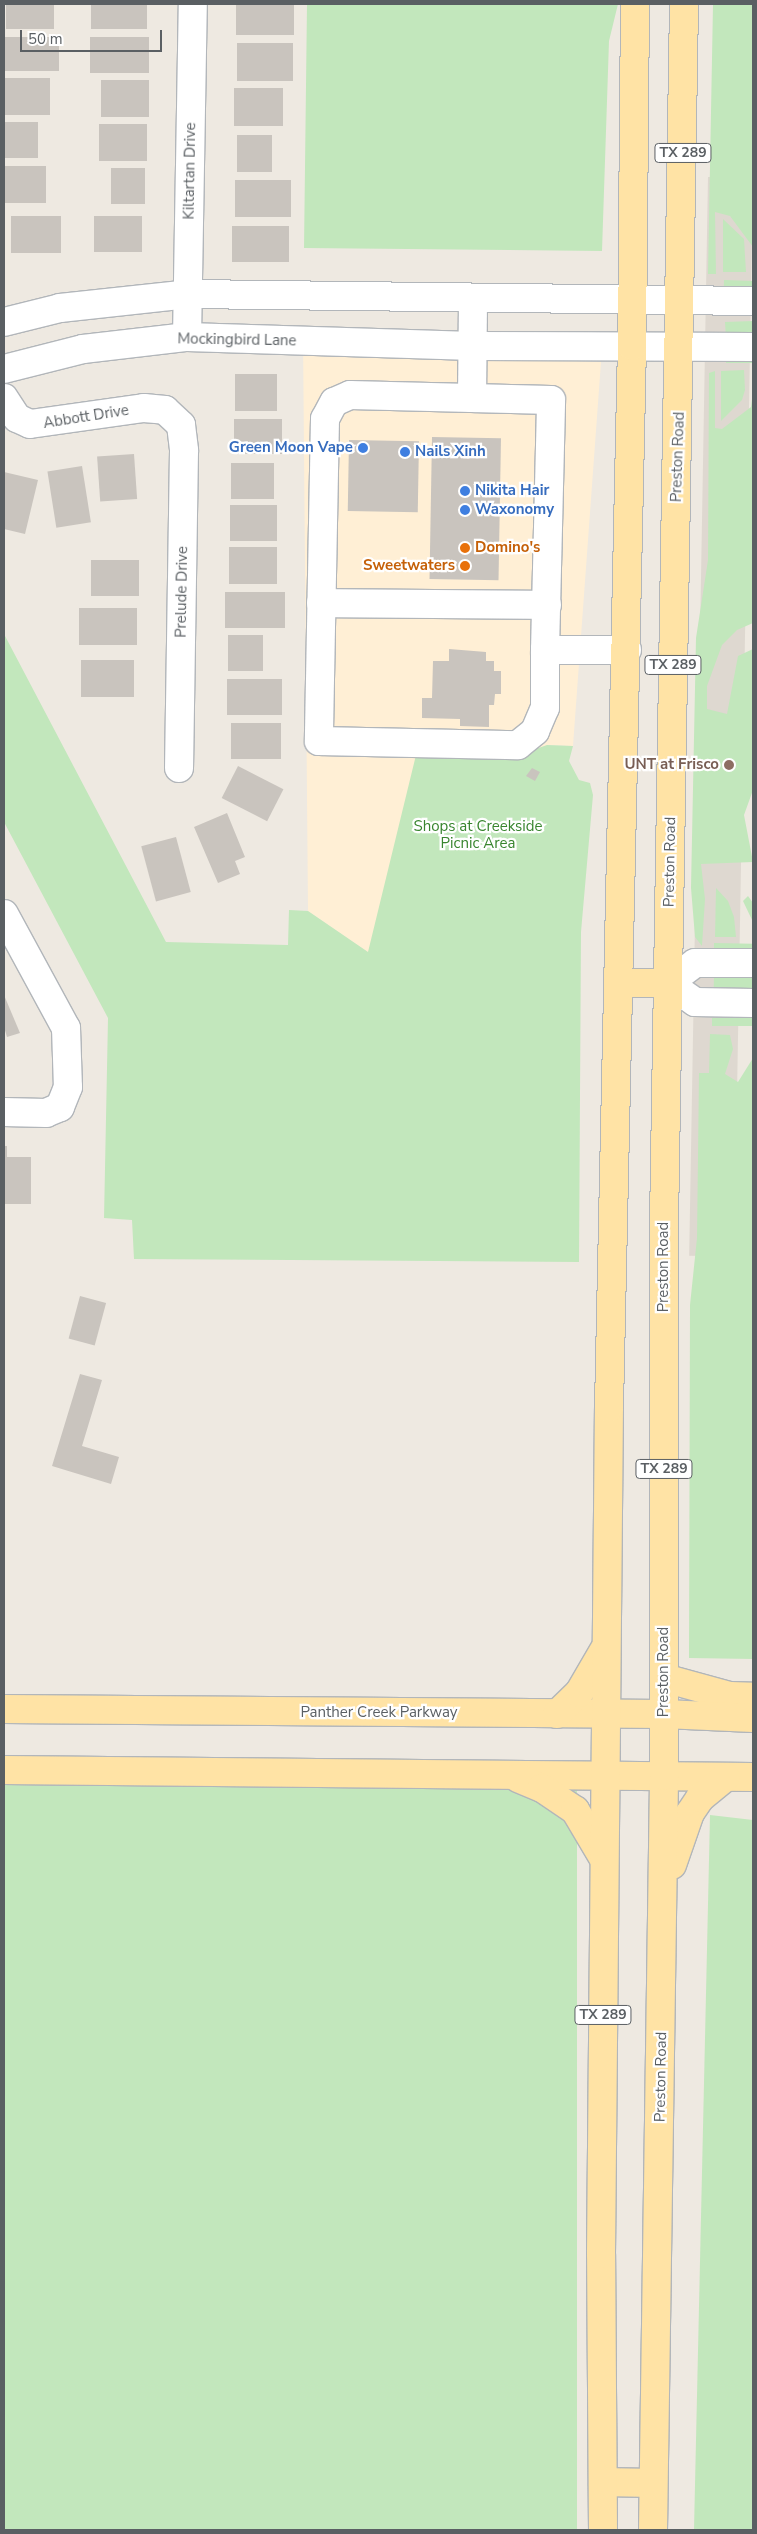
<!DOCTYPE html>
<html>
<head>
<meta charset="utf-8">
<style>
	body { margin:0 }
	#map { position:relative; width:757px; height:2534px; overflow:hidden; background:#eee9e1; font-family:"Nunito Sans",sans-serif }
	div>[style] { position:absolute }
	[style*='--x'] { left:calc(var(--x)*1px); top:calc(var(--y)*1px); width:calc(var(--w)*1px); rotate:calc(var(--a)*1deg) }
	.commercial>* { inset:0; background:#ffefd5 }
	.education>* { inset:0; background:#ded8d0; transform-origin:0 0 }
	.green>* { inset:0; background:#c2e7bc; transform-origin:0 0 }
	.building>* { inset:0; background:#c9c4be; transform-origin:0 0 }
	.roads { filter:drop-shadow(1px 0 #b2b6ba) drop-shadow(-1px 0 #b2b6ba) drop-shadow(0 1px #b2b6ba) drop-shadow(0 -1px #b2b6ba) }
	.minor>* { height:28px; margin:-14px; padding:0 14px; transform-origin:14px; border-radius:14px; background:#fff }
	.major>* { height:28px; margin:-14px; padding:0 14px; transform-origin:14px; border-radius:14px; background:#ffe3a5 }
	.dots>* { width:14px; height:14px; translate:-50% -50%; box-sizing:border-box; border:2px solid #fff; border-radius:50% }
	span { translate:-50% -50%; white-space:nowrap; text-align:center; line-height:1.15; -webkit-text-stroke:4.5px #fff; paint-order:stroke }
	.shield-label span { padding:1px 4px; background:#fff; border:1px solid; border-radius:4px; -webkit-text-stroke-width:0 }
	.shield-label { font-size:14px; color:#5a5f63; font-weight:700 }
	.street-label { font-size:15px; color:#5a5f63 }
	.shop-label { font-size:15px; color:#366cbe; font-weight:700 }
	.right { translate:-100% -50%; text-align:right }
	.left { translate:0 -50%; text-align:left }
	.food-label { font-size:15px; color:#c56008; font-weight:700 }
	.education-label { font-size:15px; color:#785e54; font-weight:700 }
	.park-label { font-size:15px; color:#38852e }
	.frame { position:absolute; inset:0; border:5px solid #5a5f63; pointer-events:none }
	.scale { position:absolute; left:20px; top:30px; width:142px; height:22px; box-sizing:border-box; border:2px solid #5a5f63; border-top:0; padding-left:6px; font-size:15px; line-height:18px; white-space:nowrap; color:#5a5f63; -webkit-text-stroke:4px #fff; paint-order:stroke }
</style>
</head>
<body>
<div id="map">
	<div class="commercial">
		<i style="clip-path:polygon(303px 336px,505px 358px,601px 362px,573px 746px,547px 745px,369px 953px,308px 911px)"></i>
	</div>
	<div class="education">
		<i style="left:708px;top:177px;width:45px;height:1079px;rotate:1deg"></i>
	</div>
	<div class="green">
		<i style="clip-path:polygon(307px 4px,618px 4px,609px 41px,602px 251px,304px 248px)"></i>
		<i style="clip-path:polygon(713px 4px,753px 4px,753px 247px,730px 216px,715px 212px,716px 274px,708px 274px)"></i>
		<i style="clip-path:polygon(723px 219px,744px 239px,746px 272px,723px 272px)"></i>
		<i style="left:724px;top:280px;width:29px;height:8px;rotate:2deg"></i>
		<i style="clip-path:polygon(753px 321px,753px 336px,726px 339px,725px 322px)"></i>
		<i style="left:753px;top:358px;width:5px;height:27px;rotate:90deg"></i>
		<i style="clip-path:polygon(744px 370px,745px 390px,742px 400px,721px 421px,721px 371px)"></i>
		<i style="clip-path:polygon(715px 371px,715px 428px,722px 429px,751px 407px,753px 391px,753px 623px,737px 630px,722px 645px,707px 686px,707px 709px,727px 714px,738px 656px,753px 649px,753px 790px,744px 815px,753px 862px,701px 864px,705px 899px,702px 946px,695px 937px,691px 888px,696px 638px,708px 560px,709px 373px)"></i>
		<i style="clip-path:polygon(4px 634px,166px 942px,288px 945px,289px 910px,308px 911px,368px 952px,416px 755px,510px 758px,547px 745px,573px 746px,569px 761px,579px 780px,590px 783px,593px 795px,581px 932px,579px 1262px,134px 1259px,132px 1220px,104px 1218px,108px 1018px,4px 822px)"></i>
		<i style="clip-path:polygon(716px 888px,728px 901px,734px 917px,736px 937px,715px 937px)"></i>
		<i style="clip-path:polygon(748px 896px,753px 903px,753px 922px,743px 901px)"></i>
		<i style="left:714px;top:943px;width:39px;height:8px;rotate:1deg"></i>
		<i style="left:714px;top:972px;width:39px;height:23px;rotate:1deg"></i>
		<i style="left:712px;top:1018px;width:41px;height:8px"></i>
		<i style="clip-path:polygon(710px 1034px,730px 1035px,733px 1049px,725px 1074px,738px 1082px,753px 1058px,753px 1659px,689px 1658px,690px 1305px,697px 1238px,699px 1073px,709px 1073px)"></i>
		<i style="left:4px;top:1780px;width:573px;height:750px"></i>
		<i style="clip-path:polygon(710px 1815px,753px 1820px,753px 2530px,694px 2530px)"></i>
	</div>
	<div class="building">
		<i style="left:6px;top:4px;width:48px;height:25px"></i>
		<i style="left:91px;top:4px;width:56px;height:25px"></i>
		<i style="left:236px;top:4px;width:58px;height:31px"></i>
		<i style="left:4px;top:37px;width:55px;height:34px"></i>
		<i style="left:90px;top:37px;width:59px;height:36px"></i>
		<i style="left:237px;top:43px;width:56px;height:38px"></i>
		<i style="left:4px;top:78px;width:46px;height:37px"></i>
		<i style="left:101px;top:80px;width:48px;height:37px"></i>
		<i style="left:234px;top:88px;width:49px;height:38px"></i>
		<i style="left:4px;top:122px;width:34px;height:36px"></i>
		<i style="left:99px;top:124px;width:48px;height:37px"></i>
		<i style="left:237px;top:135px;width:35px;height:37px"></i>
		<i style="left:4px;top:166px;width:42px;height:37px"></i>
		<i style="left:111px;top:168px;width:34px;height:36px"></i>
		<i style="left:235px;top:180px;width:56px;height:37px"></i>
		<i style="left:11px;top:216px;width:50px;height:37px"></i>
		<i style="left:94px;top:216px;width:48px;height:36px"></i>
		<i style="left:232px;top:226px;width:57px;height:36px"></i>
		<i style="left:235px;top:374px;width:42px;height:37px"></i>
		<i style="left:234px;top:419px;width:48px;height:35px"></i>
		<i style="left:432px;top:437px;width:69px;height:142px;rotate:1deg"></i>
		<i style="left:349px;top:440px;width:70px;height:71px;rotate:1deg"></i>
		<i style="left:134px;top:454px;width:45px;height:37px;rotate:86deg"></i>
		<i style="left:231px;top:463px;width:43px;height:36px"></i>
		<i style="left:82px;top:466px;width:57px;height:35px;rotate:81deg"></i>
		<i style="clip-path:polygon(4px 472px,38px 480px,25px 534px,4px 529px)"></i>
		<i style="left:230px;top:505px;width:47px;height:36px"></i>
		<i style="left:229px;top:547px;width:48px;height:37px"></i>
		<i style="left:91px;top:560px;width:48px;height:36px"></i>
		<i style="left:225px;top:592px;width:60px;height:36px"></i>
		<i style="left:79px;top:608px;width:58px;height:37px"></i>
		<i style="left:228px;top:635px;width:35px;height:36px"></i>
		<i style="clip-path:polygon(449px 649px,486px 652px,486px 661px,494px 661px,494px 671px,501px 671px,501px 694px,495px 694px,494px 705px,489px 705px,489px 727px,460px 726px,460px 719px,422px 718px,422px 698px,432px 698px,433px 661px,449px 661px)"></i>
		<i style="left:81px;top:660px;width:53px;height:37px"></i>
		<i style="left:227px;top:679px;width:55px;height:36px"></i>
		<i style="left:231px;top:723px;width:50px;height:36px"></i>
		<i style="left:238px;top:766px;width:51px;height:36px;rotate:27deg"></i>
		<i style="clip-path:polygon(532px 768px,540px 772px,535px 781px,526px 776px)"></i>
		<i style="clip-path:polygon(227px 813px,245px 857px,235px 861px,240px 874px,218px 883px,194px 827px)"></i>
		<i style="left:176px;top:837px;width:57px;height:36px;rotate:75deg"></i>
		<i style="clip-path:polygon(4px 995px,20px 1033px,7px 1037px,4px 1027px)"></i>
		<i style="clip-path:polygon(4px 1146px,7px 1146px,7px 1157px,31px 1157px,31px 1204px,4px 1204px)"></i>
		<i style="left:80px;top:1296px;width:27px;height:44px;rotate:15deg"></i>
		<i style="clip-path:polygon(80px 1374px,102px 1380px,82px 1446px,119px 1457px,111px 1484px,52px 1466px)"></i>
	</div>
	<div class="roads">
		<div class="minor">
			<i style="--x:4;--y:322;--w:58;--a:-14"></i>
			<i style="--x:60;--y:308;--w:129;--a:-6.2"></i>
			<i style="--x:188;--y:294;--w:565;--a:0.71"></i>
			<i style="--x:187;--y:337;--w:333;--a:-89"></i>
			<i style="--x:4;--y:369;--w:81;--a:-14.2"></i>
			<i style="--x:83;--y:349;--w:105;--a:-6.6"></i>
			<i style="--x:187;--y:337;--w:286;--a:1.8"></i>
			<i style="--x:473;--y:346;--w:280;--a:0.2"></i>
			<i style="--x:4;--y:398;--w:24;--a:57"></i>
			<i style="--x:17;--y:418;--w:14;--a:25"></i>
			<i style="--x:30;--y:424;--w:115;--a:-8"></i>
			<i style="--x:144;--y:408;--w:21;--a:5"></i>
			<i style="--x:165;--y:410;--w:22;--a:43"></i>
			<i style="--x:181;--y:425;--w:26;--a:83"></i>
			<i style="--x:184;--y:451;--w:317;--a:90.9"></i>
			<i style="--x:472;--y:398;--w:99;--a:-89.4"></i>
			<i style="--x:321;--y:603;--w:226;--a:0.5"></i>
			<i style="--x:545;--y:650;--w:250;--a:-88.6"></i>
			<i style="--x:551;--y:400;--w:201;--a:-178.6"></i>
			<i style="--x:350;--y:395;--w:17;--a:156"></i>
			<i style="--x:334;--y:402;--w:19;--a:118"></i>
			<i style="--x:325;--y:419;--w:322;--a:91.1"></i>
			<i style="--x:319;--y:741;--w:199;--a:1.2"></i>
			<i style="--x:518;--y:745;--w:22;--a:-39"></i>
			<i style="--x:535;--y:731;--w:25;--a:-67"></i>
			<i style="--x:545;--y:708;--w:58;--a:-90"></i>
			<i style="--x:545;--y:650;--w:82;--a:0"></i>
			<i style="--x:4;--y:914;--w:130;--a:61.5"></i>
			<i style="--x:66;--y:1028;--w:59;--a:88.1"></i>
			<i style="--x:68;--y:1087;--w:22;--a:112"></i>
			<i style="--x:60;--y:1107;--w:15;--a:157"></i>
			<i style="--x:46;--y:1113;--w:42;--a:-178.6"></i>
			<i style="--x:753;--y:963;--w:58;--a:180"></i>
			<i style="--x:695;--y:963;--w:34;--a:143"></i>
			<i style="--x:668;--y:983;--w:33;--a:35"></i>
			<i style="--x:695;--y:1002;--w:58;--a:1"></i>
		</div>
		<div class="major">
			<i style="--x:620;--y:983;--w:48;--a:0"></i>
			<i style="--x:664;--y:1678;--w:68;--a:15.3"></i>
			<i style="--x:730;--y:1696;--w:23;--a:2"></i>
			<i style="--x:4;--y:1709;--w:660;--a:0.43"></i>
			<i style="--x:664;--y:1714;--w:89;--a:2.6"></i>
			<i style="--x:557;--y:1714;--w:30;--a:-44"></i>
			<i style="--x:579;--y:1693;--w:50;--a:-59.8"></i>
			<i style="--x:4;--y:1770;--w:749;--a:0.54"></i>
			<i style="--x:518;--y:1778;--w:26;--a:23"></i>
			<i style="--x:542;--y:1788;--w:40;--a:34"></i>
			<i style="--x:575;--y:1810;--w:57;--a:59.4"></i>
			<i style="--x:672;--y:1865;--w:55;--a:-70.9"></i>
			<i style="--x:690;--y:1813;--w:18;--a:-56"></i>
			<i style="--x:700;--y:1798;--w:33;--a:-39"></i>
			<i style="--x:603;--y:2482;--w:50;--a:1.1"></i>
			<i style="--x:603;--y:2530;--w:276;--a:-90.4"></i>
			<i style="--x:601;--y:2254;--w:847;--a:-89.46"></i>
			<i style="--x:609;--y:1407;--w:1061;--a:-88.76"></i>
			<i style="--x:632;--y:346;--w:342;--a:-89.5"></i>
			<i style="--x:653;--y:2530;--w:754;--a:-89.16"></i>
			<i style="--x:664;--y:1776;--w:553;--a:-90"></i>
			<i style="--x:664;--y:1223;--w:1219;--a:-89.06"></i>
		</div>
	</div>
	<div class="dots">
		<i style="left:363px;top:448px;background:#3f7fe0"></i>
		<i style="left:405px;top:452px;background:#3f7fe0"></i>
		<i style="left:465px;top:491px;background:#3f7fe0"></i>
		<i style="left:465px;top:510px;background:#3f7fe0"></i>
		<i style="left:465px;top:548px;background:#e8710a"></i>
		<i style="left:465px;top:566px;background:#e8710a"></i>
		<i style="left:729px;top:765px;background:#8d6e63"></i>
	</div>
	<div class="shield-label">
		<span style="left:683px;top:153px">TX 289</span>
		<span style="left:673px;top:665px">TX 289</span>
		<span style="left:664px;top:1469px">TX 289</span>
		<span style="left:603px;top:2015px">TX 289</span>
	</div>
	<div class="street-label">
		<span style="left:190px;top:171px;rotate:-89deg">Kiltartan Drive</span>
		<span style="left:237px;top:340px;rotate:1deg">Mockingbird Lane</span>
		<span style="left:86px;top:417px;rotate:-9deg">Abbott Drive</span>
		<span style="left:678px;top:457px;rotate:-88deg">Preston Road</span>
		<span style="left:182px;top:592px;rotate:-89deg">Prelude Drive</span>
		<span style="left:670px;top:862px;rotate:-89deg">Preston Road</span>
		<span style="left:664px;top:1267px;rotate:-90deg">Preston Road</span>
		<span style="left:664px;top:1672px;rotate:-90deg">Preston Road</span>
		<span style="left:379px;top:1713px">Panther Creek Parkway</span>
		<span style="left:661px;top:2077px;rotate:-89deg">Preston Road</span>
	</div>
	<div class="shop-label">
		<span class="right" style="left:353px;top:448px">Green Moon Vape</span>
		<span class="left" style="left:415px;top:452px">Nails Xinh</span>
		<span class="left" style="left:475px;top:491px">Nikita Hair</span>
		<span class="left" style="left:475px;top:510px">Waxonomy</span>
	</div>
	<div class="food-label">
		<span class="left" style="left:475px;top:548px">Domino's</span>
		<span class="right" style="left:455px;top:566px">Sweetwaters</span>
	</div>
	<div class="education-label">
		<span class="right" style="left:719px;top:765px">UNT at Frisco</span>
	</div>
	<div class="park-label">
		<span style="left:478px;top:835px">Shops at Creekside<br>Picnic Area</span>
	</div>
	<div class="frame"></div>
	<div class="scale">50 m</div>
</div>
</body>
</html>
